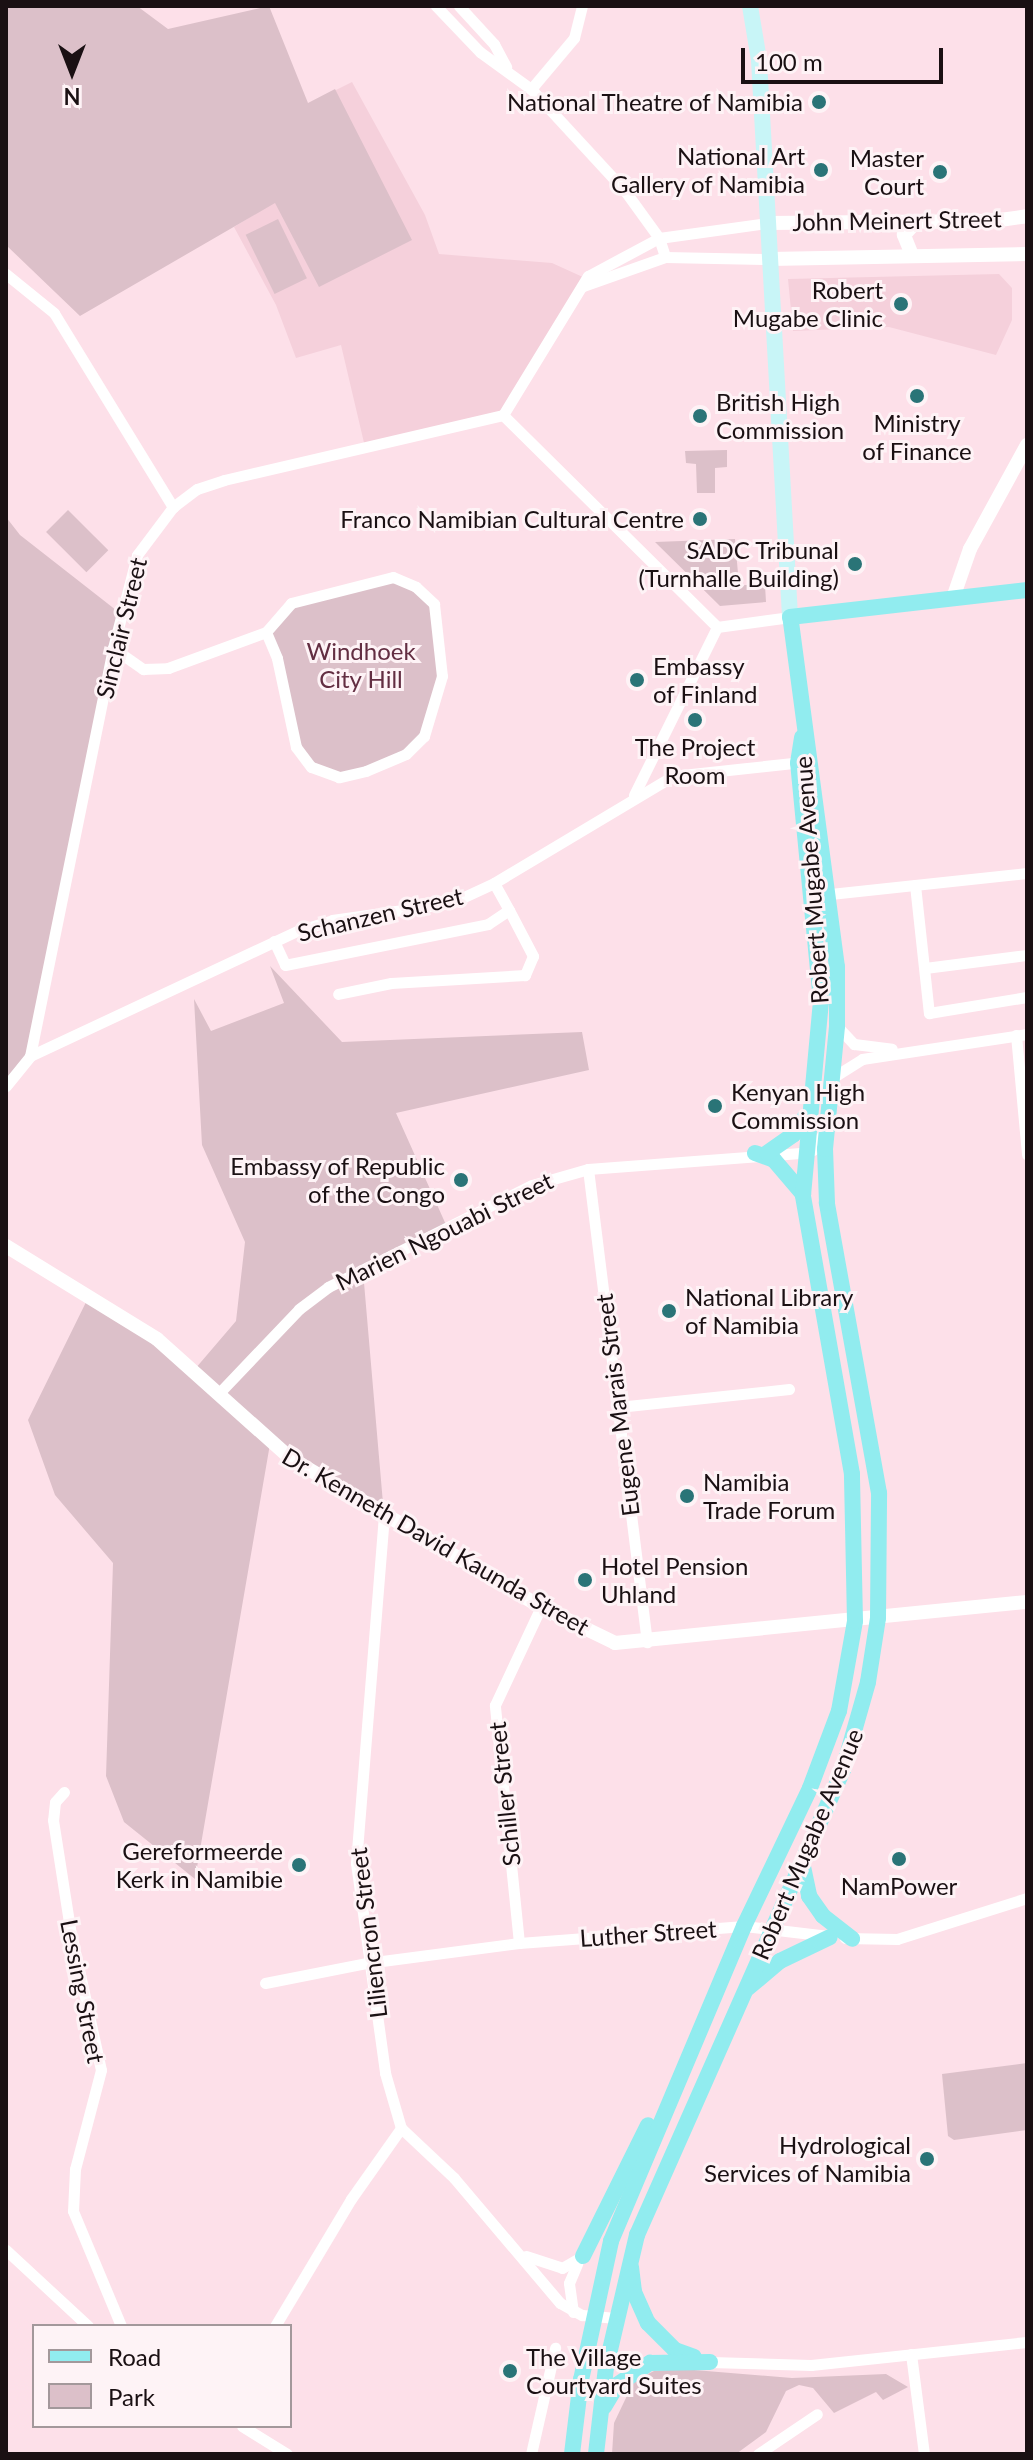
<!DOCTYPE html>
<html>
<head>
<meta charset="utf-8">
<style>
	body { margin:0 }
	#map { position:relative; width:1033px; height:2460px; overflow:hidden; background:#fde0e9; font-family:Lato,sans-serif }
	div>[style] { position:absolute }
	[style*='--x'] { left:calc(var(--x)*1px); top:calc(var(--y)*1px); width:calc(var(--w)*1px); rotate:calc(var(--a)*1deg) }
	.built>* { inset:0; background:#f5d0db }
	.green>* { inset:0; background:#dcc0c9; transform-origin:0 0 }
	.minor>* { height:11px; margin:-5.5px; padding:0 5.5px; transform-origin:5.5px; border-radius:5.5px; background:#fff }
	.tertiary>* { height:14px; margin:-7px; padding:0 7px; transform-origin:7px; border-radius:7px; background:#fff }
	.secondary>* { height:16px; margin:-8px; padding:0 8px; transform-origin:8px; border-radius:8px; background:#c8f5f7 }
	.primary>* { height:16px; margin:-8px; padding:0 8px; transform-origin:8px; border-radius:8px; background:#91ecef }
	.dots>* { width:22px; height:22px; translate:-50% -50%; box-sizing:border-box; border:4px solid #fef3f6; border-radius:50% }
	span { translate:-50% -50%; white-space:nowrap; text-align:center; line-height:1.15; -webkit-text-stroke:6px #fef3f6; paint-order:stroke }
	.poi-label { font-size:24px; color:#1a1013 }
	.right { translate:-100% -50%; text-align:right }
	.left { translate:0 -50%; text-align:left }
	.street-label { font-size:24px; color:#1a1013 }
	.park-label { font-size:24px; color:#632e42 }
	.frame { position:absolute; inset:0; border:8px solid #1a1013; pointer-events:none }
	.legend { position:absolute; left:32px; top:2324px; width:260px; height:104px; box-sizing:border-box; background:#fef3f6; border:2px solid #a3989b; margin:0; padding:10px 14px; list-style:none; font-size:24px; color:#1a1013 }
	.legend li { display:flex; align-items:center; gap:16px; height:40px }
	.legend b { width:40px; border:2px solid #a3989b }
	.north { position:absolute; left:32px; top:32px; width:80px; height:80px; -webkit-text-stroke:6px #fef3f6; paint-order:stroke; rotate:180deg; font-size:22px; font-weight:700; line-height:32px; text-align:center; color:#1a1013 }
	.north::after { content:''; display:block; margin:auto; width:28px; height:36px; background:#1a1013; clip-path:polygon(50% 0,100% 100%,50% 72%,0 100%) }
	.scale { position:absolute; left:741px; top:48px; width:202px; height:36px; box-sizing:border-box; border:4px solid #1a1013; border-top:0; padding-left:10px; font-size:24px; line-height:28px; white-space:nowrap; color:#1a1013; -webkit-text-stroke:6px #fef3f6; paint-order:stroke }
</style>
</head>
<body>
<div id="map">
	<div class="built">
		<i style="clip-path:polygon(352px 82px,425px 215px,439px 254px,552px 263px,585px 278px,503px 415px,365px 447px,341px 345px,296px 358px,276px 305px,234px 227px,275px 202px,308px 104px)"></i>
		<i style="clip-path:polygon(999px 274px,1012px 288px,1012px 320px,996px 355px,889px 327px,793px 331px,788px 279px)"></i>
	</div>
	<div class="green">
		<i style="clip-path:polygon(6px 6px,137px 6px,168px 29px,269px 6px,308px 103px,335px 89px,412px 240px,319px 287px,275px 203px,80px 316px,6px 245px)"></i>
		<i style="left:278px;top:219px;width:66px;height:36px;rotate:64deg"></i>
		<i style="clip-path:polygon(727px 450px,727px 467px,715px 468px,715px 493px,697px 493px,696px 464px,686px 463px,685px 451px)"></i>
		<i style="left:68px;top:510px;width:57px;height:31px;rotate:45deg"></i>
		<i style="clip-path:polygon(6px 517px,20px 535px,121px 614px,30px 1056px,6px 1086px)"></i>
		<i style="clip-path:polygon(735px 539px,739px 585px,765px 585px,766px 602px,720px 606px,655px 542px)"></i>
		<i style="clip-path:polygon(393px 577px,434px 604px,442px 676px,432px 720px,406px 754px,339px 777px,301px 758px,266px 633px,291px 603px)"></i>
		<i style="clip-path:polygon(270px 966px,342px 1042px,582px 1032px,589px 1070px,396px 1113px,447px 1227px,363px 1271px,384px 1515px,270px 1444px,195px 1879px,124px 1822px,106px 1776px,113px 1563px,55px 1495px,28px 1420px,90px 1294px,195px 1369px,236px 1321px,245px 1242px,202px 1145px,194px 999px,211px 1031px,284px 1003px)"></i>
		<i style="clip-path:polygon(1027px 2063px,1027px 2130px,954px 2140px,948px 2136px,942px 2074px)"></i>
		<i style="clip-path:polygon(682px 2369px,792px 2378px,886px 2374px,908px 2387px,883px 2400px,876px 2392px,834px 2413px,813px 2388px,799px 2385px,786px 2391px,766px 2432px,736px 2454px,612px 2454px,614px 2423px,634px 2381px,654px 2371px)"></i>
	</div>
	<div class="minor">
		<i style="--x:436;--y:6;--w:64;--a:46.3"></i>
		<i style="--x:480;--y:52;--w:63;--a:36"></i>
		<i style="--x:531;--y:89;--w:139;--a:47.3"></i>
		<i style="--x:625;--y:191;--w:58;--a:54.1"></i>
		<i style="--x:659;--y:238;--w:20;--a:72"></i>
		<i style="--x:459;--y:6;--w:52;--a:47.4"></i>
		<i style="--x:494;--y:44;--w:26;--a:62"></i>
		<i style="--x:531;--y:89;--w:67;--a:-49.9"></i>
		<i style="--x:574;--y:38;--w:33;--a:-76"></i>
		<i style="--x:6;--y:274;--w:62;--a:39.1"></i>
		<i style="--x:54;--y:313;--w:228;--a:58.5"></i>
		<i style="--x:583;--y:286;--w:87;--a:-19.5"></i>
		<i style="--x:665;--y:257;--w:105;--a:1.1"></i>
		<i style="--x:503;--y:415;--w:301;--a:44.7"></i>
		<i style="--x:717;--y:627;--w:74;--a:-7.8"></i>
		<i style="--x:113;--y:648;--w:37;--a:35"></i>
		<i style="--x:143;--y:669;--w:25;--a:-2"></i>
		<i style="--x:168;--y:668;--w:104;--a:-20.2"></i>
		<i style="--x:266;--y:632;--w:38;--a:-49"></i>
		<i style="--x:291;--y:603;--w:105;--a:-14.3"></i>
		<i style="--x:393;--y:577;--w:25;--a:23"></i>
		<i style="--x:416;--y:587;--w:25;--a:43"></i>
		<i style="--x:434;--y:604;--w:72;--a:83.7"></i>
		<i style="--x:442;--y:676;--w:63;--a:106.7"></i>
		<i style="--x:424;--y:736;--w:25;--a:135"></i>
		<i style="--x:406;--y:754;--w:43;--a:157"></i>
		<i style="--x:366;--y:771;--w:28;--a:167"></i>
		<i style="--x:339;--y:777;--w:30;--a:-160"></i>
		<i style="--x:311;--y:767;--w:25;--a:-127"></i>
		<i style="--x:296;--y:747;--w:91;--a:-102.1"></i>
		<i style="--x:277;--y:658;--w:28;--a:-113"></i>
		<i style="--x:634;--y:795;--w:187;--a:-63.7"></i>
		<i style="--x:494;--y:883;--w:31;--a:61"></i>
		<i style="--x:915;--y:885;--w:129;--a:83.8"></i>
		<i style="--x:929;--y:1013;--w:99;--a:-9.3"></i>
		<i style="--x:821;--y:895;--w:207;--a:-6.1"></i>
		<i style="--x:274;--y:941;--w:26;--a:65"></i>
		<i style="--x:285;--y:965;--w:207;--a:-11.4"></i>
		<i style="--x:488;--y:924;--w:25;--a:-34"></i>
		<i style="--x:509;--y:910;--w:52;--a:62.4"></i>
		<i style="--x:533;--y:956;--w:21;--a:113"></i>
		<i style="--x:525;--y:975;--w:134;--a:176.6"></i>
		<i style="--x:391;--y:983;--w:54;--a:168.3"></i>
		<i style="--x:925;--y:968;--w:103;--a:-7.3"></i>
		<i style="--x:837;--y:1026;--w:25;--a:47"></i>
		<i style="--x:854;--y:1044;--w:38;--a:7"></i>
		<i style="--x:1016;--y:1035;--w:120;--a:84.7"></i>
		<i style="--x:30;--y:1056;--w:416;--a:-78.5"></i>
		<i style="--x:113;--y:648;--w:96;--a:-75.5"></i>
		<i style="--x:137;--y:555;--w:60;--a:-53.1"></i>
		<i style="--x:173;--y:507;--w:30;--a:-37"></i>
		<i style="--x:197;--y:489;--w:28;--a:-18"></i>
		<i style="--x:224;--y:480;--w:286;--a:-13.1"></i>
		<i style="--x:503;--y:415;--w:163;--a:-58.6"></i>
		<i style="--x:588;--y:276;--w:81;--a:-28.2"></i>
		<i style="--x:659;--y:238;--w:109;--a:-7.9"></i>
		<i style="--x:832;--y:1078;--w:36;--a:-32"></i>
		<i style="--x:862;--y:1059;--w:167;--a:-8.6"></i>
		<i style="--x:6;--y:1086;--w:38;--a:-51"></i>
		<i style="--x:30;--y:1056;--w:295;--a:-25.1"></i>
		<i style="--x:297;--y:931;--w:37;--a:-17"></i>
		<i style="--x:332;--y:920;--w:120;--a:-8.1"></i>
		<i style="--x:451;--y:903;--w:47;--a:-24.9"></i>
		<i style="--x:494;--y:883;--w:209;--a:-30.9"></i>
		<i style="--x:673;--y:776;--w:130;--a:-6.2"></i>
		<i style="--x:588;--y:1169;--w:477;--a:82.9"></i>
		<i style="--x:221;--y:1391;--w:113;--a:-46.4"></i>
		<i style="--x:299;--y:1309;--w:36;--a:-37"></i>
		<i style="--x:328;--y:1287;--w:228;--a:-26.6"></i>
		<i style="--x:532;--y:1185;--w:58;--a:-15.9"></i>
		<i style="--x:588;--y:1169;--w:216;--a:-4.3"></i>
		<i style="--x:803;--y:1153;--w:10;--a:-17"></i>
		<i style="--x:813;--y:1150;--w:21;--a:-59"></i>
		<i style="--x:618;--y:1407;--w:172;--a:-6"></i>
		<i style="--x:384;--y:1515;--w:349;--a:94.6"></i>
		<i style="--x:356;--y:1863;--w:212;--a:82.1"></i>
		<i style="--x:385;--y:2073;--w:57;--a:73.8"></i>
		<i style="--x:401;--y:2128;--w:73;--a:43.3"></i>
		<i style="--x:454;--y:2178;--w:164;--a:49.7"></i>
		<i style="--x:560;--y:2303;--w:25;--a:29"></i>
		<i style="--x:582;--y:2315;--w:34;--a:5"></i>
		<i style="--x:64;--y:1792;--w:13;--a:132"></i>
		<i style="--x:55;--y:1802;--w:18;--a:96"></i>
		<i style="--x:53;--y:1820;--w:110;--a:81.1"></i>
		<i style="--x:70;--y:1929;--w:144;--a:77.6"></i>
		<i style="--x:101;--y:2070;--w:102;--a:104.7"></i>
		<i style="--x:75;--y:2169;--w:42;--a:92.7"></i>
		<i style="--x:73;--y:2211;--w:125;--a:67.3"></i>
		<i style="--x:845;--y:1938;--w:52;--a:1.1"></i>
		<i style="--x:897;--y:1939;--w:136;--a:-17.5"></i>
		<i style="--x:519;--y:1943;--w:239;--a:-95.8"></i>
		<i style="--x:495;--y:1705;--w:108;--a:-64.9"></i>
		<i style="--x:265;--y:1983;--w:104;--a:-11.1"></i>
		<i style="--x:367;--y:1963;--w:153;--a:-7.5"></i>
		<i style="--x:519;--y:1943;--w:226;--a:-4.3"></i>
		<i style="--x:744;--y:1926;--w:85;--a:6.8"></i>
		<i style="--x:6;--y:2250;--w:112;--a:42.8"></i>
		<i style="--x:526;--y:2256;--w:38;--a:18"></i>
		<i style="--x:562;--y:2268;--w:24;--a:-30"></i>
		<i style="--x:573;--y:2312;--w:29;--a:-98"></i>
		<i style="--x:569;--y:2283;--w:21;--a:-67"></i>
		<i style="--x:275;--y:2326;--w:148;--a:-59.1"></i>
		<i style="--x:351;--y:2199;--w:87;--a:-54.8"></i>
		<i style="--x:911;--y:2354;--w:101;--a:82.6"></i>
		<i style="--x:710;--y:2362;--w:101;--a:1.7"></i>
		<i style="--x:811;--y:2365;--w:217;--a:-6.1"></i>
		<i style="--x:242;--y:2426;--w:53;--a:31.9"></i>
		<i style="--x:531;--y:2454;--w:109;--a:-77.2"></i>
		<i style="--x:758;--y:2454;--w:71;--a:-34.1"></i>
	</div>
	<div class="tertiary">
		<i style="--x:767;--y:223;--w:226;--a:-0.5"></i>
		<i style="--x:993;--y:221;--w:34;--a:-8"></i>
		<i style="--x:912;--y:255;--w:22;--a:-112"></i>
		<i style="--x:904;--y:235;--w:18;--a:-47"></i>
		<i style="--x:770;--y:259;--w:257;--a:-1.1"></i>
		<i style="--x:953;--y:598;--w:52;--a:-70.9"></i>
		<i style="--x:970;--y:549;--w:119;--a:-61.3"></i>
		<i style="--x:6;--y:1246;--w:177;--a:31.6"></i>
		<i style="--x:157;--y:1339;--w:178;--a:41.8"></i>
		<i style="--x:290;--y:1458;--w:292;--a:30.7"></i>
		<i style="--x:541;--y:1607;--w:82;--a:25.9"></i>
		<i style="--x:615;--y:1643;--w:414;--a:-5.7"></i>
	</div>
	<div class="secondary">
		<i style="--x:750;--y:6;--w:55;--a:80.5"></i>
		<i style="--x:759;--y:60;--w:558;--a:86.81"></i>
	</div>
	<div class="primary">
		<i style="--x:755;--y:1153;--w:20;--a:20"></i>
		<i style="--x:774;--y:1160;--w:45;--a:49.5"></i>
		<i style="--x:767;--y:1153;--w:33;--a:-35"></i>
		<i style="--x:794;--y:1134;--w:20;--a:-57"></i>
		<i style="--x:802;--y:1862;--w:35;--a:78"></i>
		<i style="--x:809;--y:1896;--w:24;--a:55"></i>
		<i style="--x:823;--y:1916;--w:37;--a:38"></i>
		<i style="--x:748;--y:1988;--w:42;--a:-40.2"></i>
		<i style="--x:780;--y:1961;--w:55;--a:-25.6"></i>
		<i style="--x:583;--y:2256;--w:146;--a:-63.6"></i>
		<i style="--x:631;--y:2267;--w:25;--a:83"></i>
		<i style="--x:634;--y:2292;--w:34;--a:66"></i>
		<i style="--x:648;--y:2323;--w:38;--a:45"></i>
		<i style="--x:675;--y:2350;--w:20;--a:20"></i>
		<i style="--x:604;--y:2407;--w:26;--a:-59"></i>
		<i style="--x:617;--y:2385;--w:40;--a:-34"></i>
		<i style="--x:650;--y:2363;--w:60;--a:-1"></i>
		<i style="--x:572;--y:2454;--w:75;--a:-83.1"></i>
		<i style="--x:581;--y:2380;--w:142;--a:-77.8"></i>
		<i style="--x:611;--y:2241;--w:342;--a:-67.1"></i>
		<i style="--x:744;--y:1926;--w:153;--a:-64.4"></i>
		<i style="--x:810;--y:1788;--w:82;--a:-69.4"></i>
		<i style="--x:839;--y:1711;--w:91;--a:-79.9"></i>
		<i style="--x:855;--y:1621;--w:147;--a:-91.2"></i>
		<i style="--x:852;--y:1474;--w:283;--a:-100"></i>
		<i style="--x:803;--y:1195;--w:195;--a:-84.7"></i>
		<i style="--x:821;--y:1001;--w:239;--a:-95.5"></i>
		<i style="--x:798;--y:763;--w:26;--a:-81"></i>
		<i style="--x:596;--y:2454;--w:88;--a:-83.4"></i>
		<i style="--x:606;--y:2367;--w:136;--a:-76.8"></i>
		<i style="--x:637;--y:2235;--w:509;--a:-66.11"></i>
		<i style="--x:843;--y:1770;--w:91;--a:-74.1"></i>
		<i style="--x:868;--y:1682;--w:65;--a:-81.1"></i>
		<i style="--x:878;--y:1618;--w:125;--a:-89.5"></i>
		<i style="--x:879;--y:1493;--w:295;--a:-100.2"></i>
		<i style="--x:827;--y:1203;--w:54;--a:-92.1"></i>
		<i style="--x:825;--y:1149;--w:124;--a:-84.4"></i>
		<i style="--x:837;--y:1026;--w:59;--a:-90"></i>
		<i style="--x:837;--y:967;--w:353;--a:-97.6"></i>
		<i style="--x:790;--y:617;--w:239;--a:-6.5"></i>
	</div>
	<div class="dots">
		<i style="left:819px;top:102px;background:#2a7477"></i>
		<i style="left:821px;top:170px;background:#2a7477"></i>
		<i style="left:940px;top:172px;background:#2a7477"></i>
		<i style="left:901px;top:304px;background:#2a7477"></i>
		<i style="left:917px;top:396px;background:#2a7477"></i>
		<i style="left:700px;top:416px;background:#2a7477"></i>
		<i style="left:700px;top:519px;background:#2a7477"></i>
		<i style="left:855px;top:564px;background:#2a7477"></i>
		<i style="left:637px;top:680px;background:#2a7477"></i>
		<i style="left:695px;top:720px;background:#2a7477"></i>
		<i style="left:715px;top:1106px;background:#2a7477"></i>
		<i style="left:461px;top:1180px;background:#2a7477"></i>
		<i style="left:669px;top:1311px;background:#2a7477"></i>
		<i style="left:687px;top:1496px;background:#2a7477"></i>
		<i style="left:585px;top:1580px;background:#2a7477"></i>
		<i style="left:899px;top:1859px;background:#2a7477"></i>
		<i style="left:299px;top:1865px;background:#2a7477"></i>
		<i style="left:927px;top:2159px;background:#2a7477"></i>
		<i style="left:510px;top:2371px;background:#2a7477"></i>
	</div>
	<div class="poi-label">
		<span class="right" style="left:803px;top:102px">National Theatre of Namibia</span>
		<span class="right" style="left:805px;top:170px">National Art<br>Gallery of Namibia</span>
		<span class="right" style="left:924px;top:172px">Master<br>Court</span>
		<span class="right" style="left:883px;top:304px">Robert<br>Mugabe Clinic</span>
		<span class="left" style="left:716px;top:416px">British High<br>Commission</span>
		<span style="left:917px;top:437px">Ministry<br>of Finance</span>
		<span class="right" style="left:684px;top:519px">Franco Namibian Cultural Centre</span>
		<span class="right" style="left:839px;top:564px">SADC Tribunal<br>(Turnhalle Building)</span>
		<span class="left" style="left:653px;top:680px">Embassy<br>of Finland</span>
		<span style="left:695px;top:761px">The Project<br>Room</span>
		<span class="left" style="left:731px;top:1106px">Kenyan High<br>Commission</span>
		<span class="right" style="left:445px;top:1180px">Embassy of Republic<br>of the Congo</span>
		<span class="left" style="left:685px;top:1311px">National Library<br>of Namibia</span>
		<span class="left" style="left:703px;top:1496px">Namibia<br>Trade Forum</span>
		<span class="left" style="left:601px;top:1580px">Hotel Pension<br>Uhland</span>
		<span class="right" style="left:283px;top:1865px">Gereformeerde<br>Kerk in Namibie</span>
		<span style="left:899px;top:1886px">NamPower</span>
		<span class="right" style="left:911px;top:2159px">Hydrological<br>Services of Namibia</span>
		<span class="left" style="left:526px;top:2371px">The Village<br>Courtyard Suites</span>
	</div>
	<div class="street-label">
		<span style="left:897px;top:220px;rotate:-1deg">John Meinert Street</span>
		<span style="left:121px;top:628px;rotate:-76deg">Sinclair Street</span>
		<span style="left:811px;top:880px;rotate:-94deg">Robert Mugabe Avenue</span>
		<span style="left:380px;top:914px;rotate:-13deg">Schanzen Street</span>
		<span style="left:444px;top:1231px;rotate:-26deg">Marien Ngouabi Street</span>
		<span style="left:617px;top:1405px;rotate:-97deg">Eugene Marais Street</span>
		<span style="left:436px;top:1541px;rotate:30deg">Dr. Kenneth David Kaunda Street</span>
		<span style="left:504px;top:1794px;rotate:-96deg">Schiller Street</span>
		<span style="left:807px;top:1844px;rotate:-67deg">Robert Mugabe Avenue</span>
		<span style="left:368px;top:1933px;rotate:-97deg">Liliencron Street</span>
		<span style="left:648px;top:1933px;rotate:-4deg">Luther Street</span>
		<span style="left:83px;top:1991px;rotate:79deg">Lessing Street</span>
	</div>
	<div class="park-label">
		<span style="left:361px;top:665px">Windhoek<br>City Hill</span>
	</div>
	<div class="frame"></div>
	<ul class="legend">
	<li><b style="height:10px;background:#91ecef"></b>Road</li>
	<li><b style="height:22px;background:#dcc0c9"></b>Park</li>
	</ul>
	<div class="north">N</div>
	<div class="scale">100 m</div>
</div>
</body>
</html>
